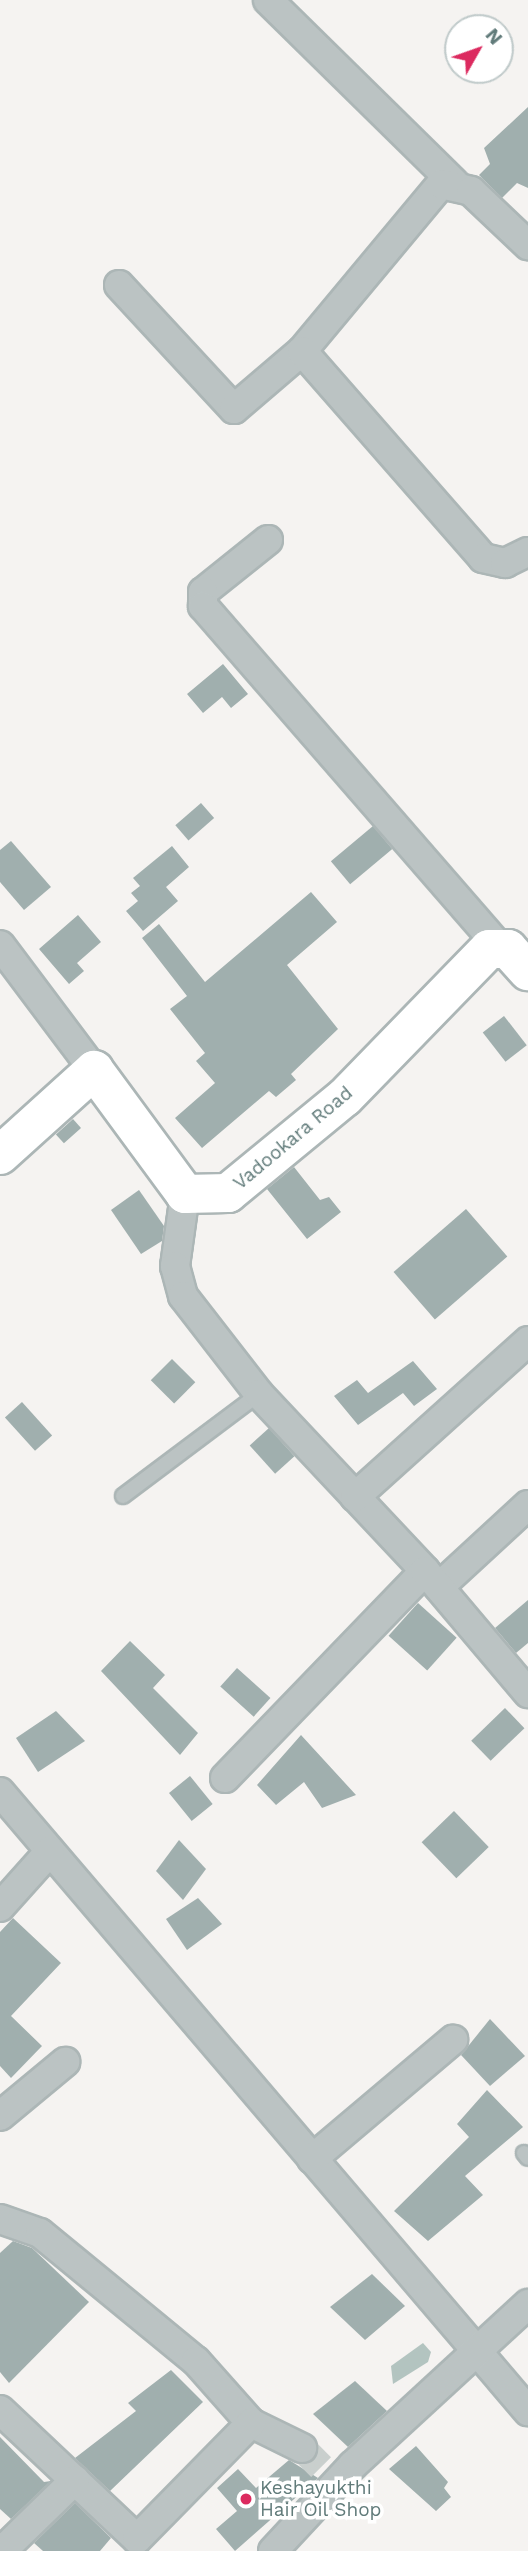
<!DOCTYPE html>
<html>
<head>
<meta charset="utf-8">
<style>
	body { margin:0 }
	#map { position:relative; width:528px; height:2551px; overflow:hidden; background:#f5f3f1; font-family:"Work Sans",sans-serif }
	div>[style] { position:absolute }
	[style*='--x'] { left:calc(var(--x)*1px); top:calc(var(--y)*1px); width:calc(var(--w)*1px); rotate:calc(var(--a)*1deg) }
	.water>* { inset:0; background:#b3c4c0 }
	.building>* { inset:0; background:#a0afae; transform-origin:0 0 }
	.minor-tunnel>* { height:28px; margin-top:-14px; transform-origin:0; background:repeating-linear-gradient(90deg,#c9cfcd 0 28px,transparent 0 42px) }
	.roads { filter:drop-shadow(2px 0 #acb6b6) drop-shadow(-2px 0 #acb6b6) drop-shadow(0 2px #acb6b6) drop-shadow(0 -2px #acb6b6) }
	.service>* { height:14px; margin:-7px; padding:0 7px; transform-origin:7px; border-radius:7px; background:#bbc3c3 }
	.minor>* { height:28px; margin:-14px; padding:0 14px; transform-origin:14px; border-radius:14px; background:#bbc3c3 }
	.secondary>* { height:38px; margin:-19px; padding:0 19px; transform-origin:19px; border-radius:19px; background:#fff }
	.dots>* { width:19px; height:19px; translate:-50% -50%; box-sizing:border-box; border:4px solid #fff; border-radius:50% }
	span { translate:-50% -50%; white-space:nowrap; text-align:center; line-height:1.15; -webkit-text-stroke:7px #fff; paint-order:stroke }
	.street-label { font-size:19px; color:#617b7a }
	.poi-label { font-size:19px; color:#617b7a }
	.left { translate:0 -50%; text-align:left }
	.north { position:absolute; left:444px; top:14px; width:70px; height:70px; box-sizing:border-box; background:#fff; border:2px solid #c0caca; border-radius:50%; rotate:50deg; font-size:19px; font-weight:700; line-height:28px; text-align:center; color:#617b7a }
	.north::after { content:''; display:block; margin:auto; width:24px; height:32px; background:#dc2a5f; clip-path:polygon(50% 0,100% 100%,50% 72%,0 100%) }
</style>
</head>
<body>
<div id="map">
	<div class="water">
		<i style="clip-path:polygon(423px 2343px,431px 2352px,428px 2362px,393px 2384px,391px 2366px)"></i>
	</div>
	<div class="building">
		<i style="clip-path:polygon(528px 107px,528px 188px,517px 183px,502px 198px,479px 175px,490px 164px,484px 148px)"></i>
		<i style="clip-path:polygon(223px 664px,248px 694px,231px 708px,222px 697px,203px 713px,187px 694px)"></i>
		<i style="left:201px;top:803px;width:20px;height:34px;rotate:49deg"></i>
		<i style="left:373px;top:826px;width:30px;height:55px;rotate:50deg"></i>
		<i style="clip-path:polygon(11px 841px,51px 887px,24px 910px,0 882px,0 850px)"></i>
		<i style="clip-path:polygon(172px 846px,189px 867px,166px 887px,178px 901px,143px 931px,126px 911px,138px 901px,131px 893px,140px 886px,133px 878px)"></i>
		<i style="clip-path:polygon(311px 892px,337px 922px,287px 965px,338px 1029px,291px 1074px,296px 1080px,276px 1097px,269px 1091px,202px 1148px,175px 1118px,215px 1083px,196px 1061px,205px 1053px,170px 1009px,187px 996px,142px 938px,159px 924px,205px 982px)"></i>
		<i style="clip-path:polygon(78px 915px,101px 942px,77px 963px,84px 971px,69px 984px,39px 949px)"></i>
		<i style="left:504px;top:1016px;width:37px;height:27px;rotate:52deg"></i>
		<i style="left:73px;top:1119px;width:12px;height:23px;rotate:48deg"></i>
		<i style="clip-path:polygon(294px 1167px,320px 1200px,329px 1197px,341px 1212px,307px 1239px,267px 1189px)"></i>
		<i style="clip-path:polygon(139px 1190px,164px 1226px,162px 1241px,141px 1254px,111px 1210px)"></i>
		<i style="left:466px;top:1209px;width:63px;height:96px;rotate:49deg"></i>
		<i style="left:172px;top:1359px;width:33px;height:30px;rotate:45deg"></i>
		<i style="clip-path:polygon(413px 1361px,437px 1389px,414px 1406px,403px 1393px,358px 1425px,334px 1396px,357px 1380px,368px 1393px)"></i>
		<i style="left:22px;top:1402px;width:45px;height:23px;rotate:48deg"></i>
		<i style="left:269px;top:1428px;width:38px;height:26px;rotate:48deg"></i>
		<i style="clip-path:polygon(528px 1600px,528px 1643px,516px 1653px,495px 1628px)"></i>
		<i style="left:418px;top:1603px;width:52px;height:44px;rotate:42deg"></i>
		<i style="clip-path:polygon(130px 1641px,165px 1675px,153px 1688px,198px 1733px,180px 1755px,101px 1671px)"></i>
		<i style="left:237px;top:1668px;width:45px;height:25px;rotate:42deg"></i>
		<i style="left:505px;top:1708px;width:28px;height:47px;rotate:46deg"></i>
		<i style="clip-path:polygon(56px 1711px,85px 1741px,38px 1772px,16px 1738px)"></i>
		<i style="clip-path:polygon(301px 1735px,356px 1795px,322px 1808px,304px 1782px,276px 1805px,257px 1785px)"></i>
		<i style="left:190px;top:1776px;width:36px;height:27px;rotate:51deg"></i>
		<i style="left:454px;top:1811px;width:50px;height:45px;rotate:46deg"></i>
		<i style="clip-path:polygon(179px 1840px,206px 1869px,183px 1900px,156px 1871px)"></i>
		<i style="clip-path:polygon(198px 1898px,222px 1924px,187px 1950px,166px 1919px)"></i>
		<i style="clip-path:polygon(13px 1918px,61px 1963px,11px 2016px,42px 2046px,11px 2078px,0 2066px,0 1932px)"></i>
		<i style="clip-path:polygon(490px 2019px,525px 2056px,490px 2086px,461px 2055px)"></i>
		<i style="clip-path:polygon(487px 2090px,523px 2127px,465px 2176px,483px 2195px,428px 2241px,394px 2211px,469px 2137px,457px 2124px)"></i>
		<i style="clip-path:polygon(13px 2241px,32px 2248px,89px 2302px,9px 2383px,0 2372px,0 2253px)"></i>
		<i style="clip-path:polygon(372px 2274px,405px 2306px,365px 2340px,330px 2307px)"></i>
		<i style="clip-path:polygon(171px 2370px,203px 2402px,110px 2491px,75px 2458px,136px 2411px,128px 2403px)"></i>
		<i style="clip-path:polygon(355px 2381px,387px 2411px,348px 2447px,313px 2414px)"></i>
		<i style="clip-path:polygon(0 2437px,44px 2482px,51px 2481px,11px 2519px,0 2509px)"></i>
		<i style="clip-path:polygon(416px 2446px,448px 2482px,444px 2488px,451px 2497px,436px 2511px,389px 2469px)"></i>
		<i style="clip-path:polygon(289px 2460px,318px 2478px,235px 2551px,216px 2529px,237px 2511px,217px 2488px,238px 2469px,256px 2488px)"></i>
		<i style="clip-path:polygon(75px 2503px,111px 2538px,100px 2551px,43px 2551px,34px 2543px)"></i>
	</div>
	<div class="minor-tunnel">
		<i style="--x:302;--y:2448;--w:27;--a:45"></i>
	</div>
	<div class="roads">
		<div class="service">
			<i style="--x:123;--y:1496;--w:170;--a:-36.9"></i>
			<i style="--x:524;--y:2153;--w:6;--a:51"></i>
		</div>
		<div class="minor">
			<i style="--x:268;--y:0;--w:261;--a:44.5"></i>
			<i style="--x:119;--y:285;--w:169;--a:47.2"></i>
			<i style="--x:234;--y:409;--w:89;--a:-40.5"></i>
			<i style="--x:302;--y:351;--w:217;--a:-50.2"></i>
			<i style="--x:441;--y:184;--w:31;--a:13"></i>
			<i style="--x:471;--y:191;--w:79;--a:43.5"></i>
			<i style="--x:302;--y:351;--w:275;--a:48.8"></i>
			<i style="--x:483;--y:558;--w:23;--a:13"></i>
			<i style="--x:505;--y:563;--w:25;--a:-26"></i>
			<i style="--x:268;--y:540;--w:83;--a:141.3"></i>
			<i style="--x:203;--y:592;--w:14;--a:90"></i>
			<i style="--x:203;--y:606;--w:449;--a:49"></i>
			<i style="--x:0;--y:945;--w:156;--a:53.1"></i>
			<i style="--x:185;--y:1194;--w:73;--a:97.9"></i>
			<i style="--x:175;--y:1266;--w:31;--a:75"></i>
			<i style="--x:183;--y:1296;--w:124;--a:52.2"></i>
			<i style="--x:259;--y:1394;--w:243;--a:46.8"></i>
			<i style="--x:355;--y:1497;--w:233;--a:-42"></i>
			<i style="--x:439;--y:1587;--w:121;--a:-42.7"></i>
			<i style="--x:225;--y:1778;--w:288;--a:-46"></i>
			<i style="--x:425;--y:1571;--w:160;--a:49.8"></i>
			<i style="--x:0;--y:1792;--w:814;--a:49.54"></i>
			<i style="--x:0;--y:1907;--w:75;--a:-48.2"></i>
			<i style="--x:0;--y:2116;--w:85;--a:-39.7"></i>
			<i style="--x:312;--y:2159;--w:185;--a:-40.2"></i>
			<i style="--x:0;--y:2219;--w:42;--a:19.3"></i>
			<i style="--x:40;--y:2233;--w:202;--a:39.4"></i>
			<i style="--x:196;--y:2361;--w:83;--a:48.4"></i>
			<i style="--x:251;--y:2423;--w:57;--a:26.1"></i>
			<i style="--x:0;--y:2410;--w:188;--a:43.3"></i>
			<i style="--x:137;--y:2539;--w:163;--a:-45.5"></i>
			<i style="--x:2;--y:2551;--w:102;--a:-44.2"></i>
			<i style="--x:273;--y:2551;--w:117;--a:-47.1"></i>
			<i style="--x:353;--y:2465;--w:238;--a:-42.6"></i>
		</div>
		<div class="secondary">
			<i style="--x:0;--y:1155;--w:127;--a:-42.1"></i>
			<i style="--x:94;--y:1070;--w:154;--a:53.7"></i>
			<i style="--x:185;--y:1194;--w:43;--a:-1.3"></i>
			<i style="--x:228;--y:1193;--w:151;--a:-39.4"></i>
			<i style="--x:345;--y:1097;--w:206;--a:-45.8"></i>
			<i style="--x:489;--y:949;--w:19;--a:0"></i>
			<i style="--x:508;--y:949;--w:30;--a:48"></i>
		</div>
	</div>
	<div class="dots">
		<i style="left:246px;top:2499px;background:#dc2a5f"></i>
	</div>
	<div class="street-label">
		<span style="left:293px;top:1138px;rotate:-40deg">Vadookara Road</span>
	</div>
	<div class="poi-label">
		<span class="left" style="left:260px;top:2499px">Keshayukthi<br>Hair Oil Shop</span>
	</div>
	<div class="north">N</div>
</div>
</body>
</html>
